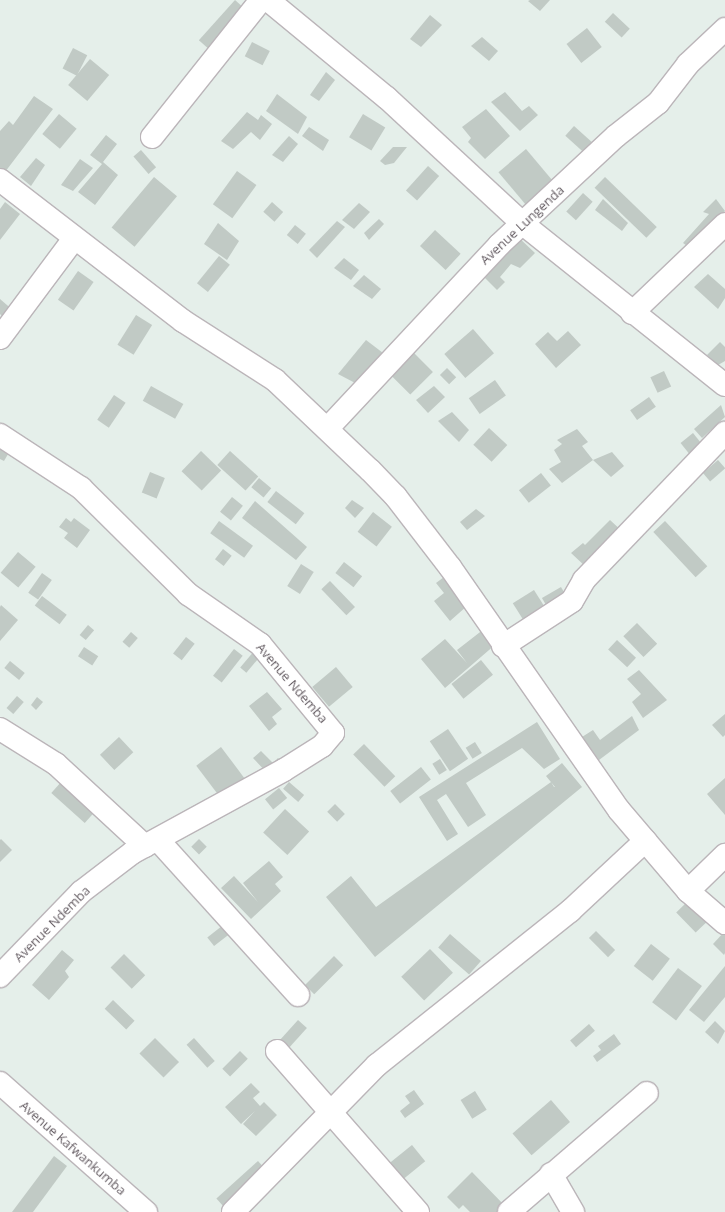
<!DOCTYPE html>
<html>
<head>
<meta charset="utf-8">
<style>
	body { margin:0 }
	#map { position:relative; width:725px; height:1212px; overflow:hidden; background:#e5efea; font-family:"Open Sans",sans-serif }
	div>[style] { position:absolute }
	[style*='--x'] { left:calc(var(--x)*1px); top:calc(var(--y)*1px); width:calc(var(--w)*1px); rotate:calc(var(--a)*1deg) }
	.building>* { inset:0; background:#c1cac5; transform-origin:0 0 }
	.roads { filter:drop-shadow(1px 0 #bbb5b9) drop-shadow(-1px 0 #bbb5b9) drop-shadow(0 1px #bbb5b9) drop-shadow(0 -1px #bbb5b9) }
	.street>* { height:22px; margin:-11px; padding:0 11px; transform-origin:11px; border-radius:11px; background:#fff }
	span { translate:-50% -50%; white-space:nowrap; text-align:center; line-height:1.15; -webkit-text-stroke:3px #fff; paint-order:stroke }
	.street-label { font-size:13px; color:#655d63 }
</style>
</head>
<body>
<div id="map">
	<div class="building">
		<i style="left:235px;top:0;width:13px;height:54px;rotate:42deg"></i>
		<i style="clip-path:polygon(550px 0,540px 11px,528px 1px,530px 0)"></i>
		<i style="left:613px;top:13px;width:23px;height:12px;rotate:43deg"></i>
		<i style="clip-path:polygon(430px 15px,442px 25px,421px 47px,410px 39px)"></i>
		<i style="left:587px;top:28px;width:24px;height:26px;rotate:52deg"></i>
		<i style="clip-path:polygon(482px 37px,498px 51px,489px 61px,471px 46px)"></i>
		<i style="left:252px;top:42px;width:20px;height:16px;rotate:27deg"></i>
		<i style="left:73px;top:48px;width:16px;height:23px;rotate:27deg"></i>
		<i style="left:90px;top:59px;width:25px;height:34px;rotate:40deg"></i>
		<i style="clip-path:polygon(326px 72px,335px 80px,319px 101px,310px 95px)"></i>
		<i style="clip-path:polygon(505px 92px,522px 111px,529px 106px,538px 115px,520px 131px,491px 102px)"></i>
		<i style="clip-path:polygon(277px 94px,307px 117px,298px 134px,266px 111px)"></i>
		<i style="clip-path:polygon(34px 96px,53px 109px,5px 172px,0 169px,0 131px,9px 121px,13px 125px)"></i>
		<i style="clip-path:polygon(486px 109px,510px 136px,485px 159px,468px 142px,471px 138px,462px 127px)"></i>
		<i style="clip-path:polygon(247px 112px,258px 120px,261px 115px,272px 124px,260px 140px,251px 132px,233px 149px,221px 141px)"></i>
		<i style="left:59px;top:114px;width:23px;height:26px;rotate:40deg"></i>
		<i style="left:363px;top:114px;width:26px;height:27px;rotate:31deg"></i>
		<i style="left:574px;top:126px;width:31px;height:13px;rotate:42deg"></i>
		<i style="clip-path:polygon(309px 127px,329px 140px,323px 151px,302px 136px)"></i>
		<i style="clip-path:polygon(106px 135px,117px 144px,103px 162px,118px 175px,95px 205px,78px 192px,102px 164px,90px 155px)"></i>
		<i style="clip-path:polygon(289px 136px,298px 144px,283px 162px,272px 155px)"></i>
		<i style="clip-path:polygon(393px 147px,407px 147px,394px 163px,385px 165px,380px 161px)"></i>
		<i style="left:526px;top:149px;width:51px;height:36px;rotate:50deg"></i>
		<i style="left:141px;top:150px;width:23px;height:10px;rotate:49deg"></i>
		<i style="clip-path:polygon(36px 158px,45px 165px,31px 186px,20px 177px)"></i>
		<i style="clip-path:polygon(80px 159px,93px 168px,73px 191px,61px 185px)"></i>
		<i style="left:428px;top:166px;width:15px;height:33px;rotate:42deg"></i>
		<i style="left:237px;top:171px;width:24px;height:41px;rotate:36deg"></i>
		<i style="left:154px;top:177px;width:30px;height:66px;rotate:40deg"></i>
		<i style="left:605px;top:177px;width:72px;height:15px;rotate:44deg"></i>
		<i style="left:583px;top:193px;width:13px;height:25px;rotate:42deg"></i>
		<i style="clip-path:polygon(603px 199px,628px 223px,622px 231px,595px 210px)"></i>
		<i style="clip-path:polygon(716px 199px,725px 211px,693px 250px,683px 243px,709px 214px,703px 212px)"></i>
		<i style="clip-path:polygon(5px 202px,20px 214px,0 240px,0 209px)"></i>
		<i style="left:272px;top:202px;width:15px;height:13px;rotate:42deg"></i>
		<i style="clip-path:polygon(359px 203px,370px 212px,354px 229px,342px 220px)"></i>
		<i style="clip-path:polygon(379px 219px,384px 224px,369px 240px,364px 233px)"></i>
		<i style="clip-path:polygon(337px 221px,345px 227px,317px 258px,309px 250px)"></i>
		<i style="clip-path:polygon(218px 223px,239px 241px,227px 260px,204px 244px)"></i>
		<i style="left:295px;top:225px;width:14px;height:13px;rotate:39deg"></i>
		<i style="left:435px;top:230px;width:35px;height:22px;rotate:43deg"></i>
		<i style="clip-path:polygon(517px 236px,535px 253px,520px 268px,511px 264px,500px 277px,505px 282px,497px 290px,481px 274px)"></i>
		<i style="left:219px;top:256px;width:14px;height:35px;rotate:39deg"></i>
		<i style="clip-path:polygon(344px 258px,359px 270px,351px 280px,334px 268px)"></i>
		<i style="left:78px;top:271px;width:19px;height:35px;rotate:35deg"></i>
		<i style="clip-path:polygon(708px 274px,725px 289px,725px 298px,718px 309px,694px 287px)"></i>
		<i style="clip-path:polygon(364px 275px,381px 289px,372px 299px,353px 286px)"></i>
		<i style="clip-path:polygon(0 299px,15px 312px,7px 321px,0 314px)"></i>
		<i style="left:136px;top:315px;width:19px;height:35px;rotate:32deg"></i>
		<i style="left:473px;top:329px;width:32px;height:38px;rotate:49deg"></i>
		<i style="clip-path:polygon(568px 331px,581px 345px,556px 368px,535px 344px,548px 332px,557px 341px)"></i>
		<i style="clip-path:polygon(366px 340px,387px 356px,359px 385px,338px 374px)"></i>
		<i style="clip-path:polygon(720px 342px,725px 347px,725px 361px,718px 365px,707px 355px)"></i>
		<i style="left:411px;top:350px;width:31px;height:32px;rotate:45deg"></i>
		<i style="left:447px;top:368px;width:13px;height:10px;rotate:45deg"></i>
		<i style="left:664px;top:371px;width:17px;height:15px;rotate:65deg"></i>
		<i style="left:495px;top:380px;width:19px;height:32px;rotate:55deg"></i>
		<i style="left:151px;top:386px;width:37px;height:17px;rotate:29deg"></i>
		<i style="clip-path:polygon(434px 386px,445px 397px,428px 413px,416px 400px)"></i>
		<i style="left:114px;top:395px;width:14px;height:30px;rotate:34deg"></i>
		<i style="left:649px;top:397px;width:12px;height:23px;rotate:55deg"></i>
		<i style="clip-path:polygon(721px 405px,725px 417px,702px 438px,694px 429px)"></i>
		<i style="clip-path:polygon(452px 412px,469px 430px,459px 442px,438px 421px)"></i>
		<i style="left:489px;top:428px;width:25px;height:23px;rotate:43deg"></i>
		<i style="clip-path:polygon(577px 429px,588px 442px,582px 446px,593px 460px,562px 483px,549px 469px,561px 462px,554px 450px,562px 444px,557px 440px)"></i>
		<i style="left:693px;top:433px;width:14px;height:16px;rotate:51deg"></i>
		<i style="clip-path:polygon(0 442px,11px 449px,4px 461px,0 459px)"></i>
		<i style="left:201px;top:451px;width:28px;height:28px;rotate:44deg"></i>
		<i style="left:230px;top:451px;width:38px;height:19px;rotate:42deg"></i>
		<i style="clip-path:polygon(612px 452px,624px 466px,611px 477px,593px 460px)"></i>
		<i style="left:718px;top:460px;width:11px;height:20px;rotate:49deg"></i>
		<i style="left:150px;top:472px;width:16px;height:22px;rotate:22deg"></i>
		<i style="left:541px;top:473px;width:16px;height:28px;rotate:52deg"></i>
		<i style="left:259px;top:478px;width:16px;height:12px;rotate:40deg"></i>
		<i style="left:276px;top:491px;width:36px;height:14px;rotate:38deg"></i>
		<i style="left:232px;top:497px;width:14px;height:19px;rotate:39deg"></i>
		<i style="clip-path:polygon(352px 500px,364px 508px,355px 518px,345px 508px)"></i>
		<i style="clip-path:polygon(255px 501px,307px 547px,296px 560px,242px 518px)"></i>
		<i style="clip-path:polygon(476px 509px,485px 516px,467px 530px,460px 522px)"></i>
		<i style="left:373px;top:512px;width:24px;height:25px;rotate:38deg"></i>
		<i style="clip-path:polygon(66px 518px,71px 522px,74px 518px,90px 530px,77px 548px,64px 538px,68px 533px,59px 527px)"></i>
		<i style="clip-path:polygon(610px 520px,624px 533px,586px 567px,571px 553px,583px 543px,585px 545px)"></i>
		<i style="left:219px;top:521px;width:42px;height:15px;rotate:36deg"></i>
		<i style="left:665px;top:521px;width:62px;height:16px;rotate:47deg"></i>
		<i style="left:223px;top:549px;width:11px;height:13px;rotate:38deg"></i>
		<i style="left:18px;top:552px;width:23px;height:27px;rotate:40deg"></i>
		<i style="left:344px;top:562px;width:23px;height:14px;rotate:38deg"></i>
		<i style="left:301px;top:564px;width:15px;height:26px;rotate:32deg"></i>
		<i style="left:42px;top:573px;width:12px;height:24px;rotate:35deg"></i>
		<i style="clip-path:polygon(444px 577px,467px 606px,450px 621px,434px 601px,444px 593px,436px 583px)"></i>
		<i style="left:330px;top:581px;width:36px;height:12px;rotate:46deg"></i>
		<i style="left:561px;top:587px;width:14px;height:22px;rotate:60deg"></i>
		<i style="left:534px;top:590px;width:19px;height:25px;rotate:58deg"></i>
		<i style="left:42px;top:596px;width:31px;height:12px;rotate:37deg"></i>
		<i style="clip-path:polygon(1px 605px,18px 620px,0 641px,0 607px)"></i>
		<i style="left:637px;top:623px;width:29px;height:19px;rotate:46deg"></i>
		<i style="left:88px;top:625px;width:8px;height:13px;rotate:40deg"></i>
		<i style="clip-path:polygon(484px 629px,496px 644px,445px 688px,421px 659px,445px 639px,467px 663px,457px 650px)"></i>
		<i style="left:131px;top:632px;width:9px;height:13px;rotate:41deg"></i>
		<i style="left:186px;top:637px;width:11px;height:21px;rotate:38deg"></i>
		<i style="left:617px;top:640px;width:26px;height:13px;rotate:43deg"></i>
		<i style="left:84px;top:647px;width:17px;height:11px;rotate:33deg"></i>
		<i style="left:234px;top:649px;width:11px;height:34px;rotate:38deg"></i>
		<i style="left:255px;top:650px;width:8px;height:23px;rotate:40deg"></i>
		<i style="left:481px;top:660px;width:19px;height:38px;rotate:51deg"></i>
		<i style="left:10px;top:661px;width:19px;height:9px;rotate:39deg"></i>
		<i style="left:336px;top:667px;width:26px;height:31px;rotate:50deg"></i>
		<i style="clip-path:polygon(639px 670px,667px 700px,643px 718px,632px 702px,641px 694px,627px 679px)"></i>
		<i style="clip-path:polygon(267px 692px,282px 709px,272px 717px,277px 724px,269px 731px,249px 706px)"></i>
		<i style="left:17px;top:696px;width:9px;height:16px;rotate:41deg"></i>
		<i style="clip-path:polygon(37px 697px,43px 702px,36px 710px,31px 705px)"></i>
		<i style="clip-path:polygon(725px 714px,725px 735px,723px 737px,712px 725px)"></i>
		<i style="clip-path:polygon(632px 716px,639px 730px,599px 760px,582px 737px,593px 730px,600px 740px)"></i>
		<i style="clip-path:polygon(537px 722px,560px 759px,544px 769px,522px 748px,466px 783px,486px 815px,468px 827px,446px 794px,437px 800px,458px 834px,447px 841px,419px 797px)"></i>
		<i style="left:448px;top:729px;width:36px;height:22px;rotate:56deg"></i>
		<i style="left:119px;top:737px;width:21px;height:26px;rotate:47deg"></i>
		<i style="left:475px;top:742px;width:13px;height:11px;rotate:58deg"></i>
		<i style="left:364px;top:744px;width:45px;height:15px;rotate:46deg"></i>
		<i style="left:221px;top:747px;width:39px;height:31px;rotate:53deg"></i>
		<i style="clip-path:polygon(261px 751px,273px 763px,278px 758px,283px 762px,269px 775px,253px 758px)"></i>
		<i style="left:440px;top:759px;width:13px;height:9px;rotate:58deg"></i>
		<i style="clip-path:polygon(562px 763px,582px 787px,375px 957px,326px 897px,351px 876px,376px 907px,551px 782px,554px 787px,555px 787px,546px 776px)"></i>
		<i style="left:421px;top:767px;width:16px;height:39px;rotate:52deg"></i>
		<i style="clip-path:polygon(725px 778px,725px 815px,707px 794px)"></i>
		<i style="left:62px;top:781px;width:45px;height:16px;rotate:42deg"></i>
		<i style="left:289px;top:782px;width:20px;height:9px;rotate:41deg"></i>
		<i style="left:279px;top:788px;width:13px;height:18px;rotate:51deg"></i>
		<i style="left:335px;top:804px;width:14px;height:11px;rotate:45deg"></i>
		<i style="left:285px;top:809px;width:33px;height:32px;rotate:43deg"></i>
		<i style="clip-path:polygon(1px 839px,12px 850px,0 862px,0 840px)"></i>
		<i style="left:199px;top:839px;width:11px;height:11px;rotate:45deg"></i>
		<i style="clip-path:polygon(269px 861px,283px 877px,275px 884px,281px 891px,251px 919px,221px 888px,234px 876px,258px 902px,243px 883px)"></i>
		<i style="left:687px;top:902px;width:28px;height:15px;rotate:46deg"></i>
		<i style="left:227px;top:922px;width:11px;height:25px;rotate:52deg"></i>
		<i style="left:596px;top:931px;width:27px;height:10px;rotate:45deg"></i>
		<i style="clip-path:polygon(725px 931px,725px 953px,724px 955px,713px 944px)"></i>
		<i style="left:450px;top:934px;width:41px;height:18px;rotate:41deg"></i>
		<i style="left:651px;top:944px;width:24px;height:28px;rotate:38deg"></i>
		<i style="left:430px;top:949px;width:33px;height:40px;rotate:46deg"></i>
		<i style="clip-path:polygon(62px 950px,74px 960px,65px 971px,69px 977px,49px 1000px,32px 985px)"></i>
		<i style="left:124px;top:954px;width:30px;height:19px;rotate:45deg"></i>
		<i style="left:334px;top:956px;width:13px;height:41px;rotate:45deg"></i>
		<i style="clip-path:polygon(725px 966px,725px 997px,704px 1022px,689px 1010px)"></i>
		<i style="left:678px;top:968px;width:30px;height:43px;rotate:37deg"></i>
		<i style="left:113px;top:1000px;width:30px;height:12px;rotate:44deg"></i>
		<i style="left:298px;top:1020px;width:12px;height:28px;rotate:42deg"></i>
		<i style="clip-path:polygon(715px 1021px,725px 1031px,718px 1044px,705px 1032px)"></i>
		<i style="left:589px;top:1024px;width:9px;height:25px;rotate:49deg"></i>
		<i style="clip-path:polygon(614px 1034px,621px 1044px,597px 1062px,593px 1056px,601px 1050px,598px 1046px)"></i>
		<i style="left:155px;top:1038px;width:34px;height:22px;rotate:45deg"></i>
		<i style="left:194px;top:1038px;width:31px;height:10px;rotate:48deg"></i>
		<i style="left:240px;top:1051px;width:11px;height:25px;rotate:45deg"></i>
		<i style="clip-path:polygon(251px 1083px,260px 1092px,253px 1098px,260px 1106px,264px 1102px,277px 1115px,256px 1136px,243px 1124px,255px 1111px,241px 1124px,225px 1107px)"></i>
		<i style="clip-path:polygon(414px 1090px,424px 1104px,405px 1118px,400px 1111px,410px 1103px,405px 1096px)"></i>
		<i style="left:475px;top:1091px;width:22px;height:17px;rotate:58deg"></i>
		<i style="left:551px;top:1100px;width:29px;height:51px;rotate:49deg"></i>
		<i style="left:412px;top:1145px;width:21px;height:28px;rotate:51deg"></i>
		<i style="clip-path:polygon(54px 1156px,67px 1166px,33px 1212px,12px 1212px)"></i>
		<i style="left:258px;top:1161px;width:12px;height:56px;rotate:48deg"></i>
		<i style="clip-path:polygon(472px 1172px,506px 1207px,501px 1212px,470px 1212px,463px 1205px,459px 1209px,447px 1197px)"></i>
	</div>
	<div class="roads">
		<div class="street">
			<i style="--x:268;--y:0;--w:154;--a:39.5"></i>
			<i style="--x:387;--y:98;--w:185;--a:42.8"></i>
			<i style="--x:523;--y:224;--w:258;--a:38.6"></i>
			<i style="--x:152;--y:137;--w:175;--a:-51.5"></i>
			<i style="--x:0;--y:180;--w:231;--a:37.6"></i>
			<i style="--x:183;--y:321;--w:109;--a:32.7"></i>
			<i style="--x:275;--y:380;--w:131;--a:43.5"></i>
			<i style="--x:370;--y:470;--w:37;--a:46"></i>
			<i style="--x:396;--y:497;--w:88;--a:52.4"></i>
			<i style="--x:450;--y:567;--w:296;--a:55.2"></i>
			<i style="--x:619;--y:810;--w:106;--a:49.6"></i>
			<i style="--x:688;--y:891;--w:49;--a:40.9"></i>
			<i style="--x:632;--y:313;--w:129;--a:-43.7"></i>
			<i style="--x:0;--y:338;--w:122;--a:-53.3"></i>
			<i style="--x:327;--y:429;--w:252;--a:-46.9"></i>
			<i style="--x:499;--y:245;--w:160;--a:-43"></i>
			<i style="--x:616;--y:136;--w:53;--a:-38.2"></i>
			<i style="--x:658;--y:103;--w:49;--a:-52.4"></i>
			<i style="--x:688;--y:64;--w:51;--a:-43.4"></i>
			<i style="--x:0;--y:435;--w:97;--a:33.2"></i>
			<i style="--x:81;--y:488;--w:151;--a:44.7"></i>
			<i style="--x:188;--y:594;--w:88;--a:34.8"></i>
			<i style="--x:260;--y:644;--w:115;--a:50.6"></i>
			<i style="--x:333;--y:733;--w:17;--a:130"></i>
			<i style="--x:322;--y:746;--w:45;--a:147.7"></i>
			<i style="--x:284;--y:770;--w:173;--a:151.4"></i>
			<i style="--x:132;--y:853;--w:64;--a:142.6"></i>
			<i style="--x:81;--y:892;--w:117;--a:134"></i>
			<i style="--x:503;--y:646;--w:82;--a:-33.1"></i>
			<i style="--x:572;--y:601;--w:24;--a:-60"></i>
			<i style="--x:584;--y:580;--w:204;--a:-46.2"></i>
			<i style="--x:0;--y:729;--w:66;--a:32"></i>
			<i style="--x:56;--y:764;--w:121;--a:42.7"></i>
			<i style="--x:158;--y:840;--w:209;--a:47.9"></i>
			<i style="--x:688;--y:891;--w:52;--a:-44.2"></i>
			<i style="--x:277;--y:1051;--w:214;--a:48.8"></i>
			<i style="--x:0;--y:1083;--w:195;--a:41.5"></i>
			<i style="--x:551;--y:1174;--w:44;--a:59.9"></i>
			<i style="--x:233;--y:1212;--w:206;--a:-45.6"></i>
			<i style="--x:377;--y:1065;--w:247;--a:-38.6"></i>
			<i style="--x:570;--y:911;--w:103;--a:-43"></i>
			<i style="--x:509;--y:1212;--w:182;--a:-40.8"></i>
		</div>
	</div>
	<div class="street-label">
		<span style="left:522px;top:225px;rotate:-43deg">Avenue Lungenda</span>
		<span style="left:292px;top:683px;rotate:49deg">Avenue Ndemba</span>
		<span style="left:52px;top:924px;rotate:-45deg">Avenue Ndemba</span>
		<span style="left:73px;top:1148px;rotate:41deg">Avenue Kafwankumba</span>
	</div>
</div>
</body>
</html>
